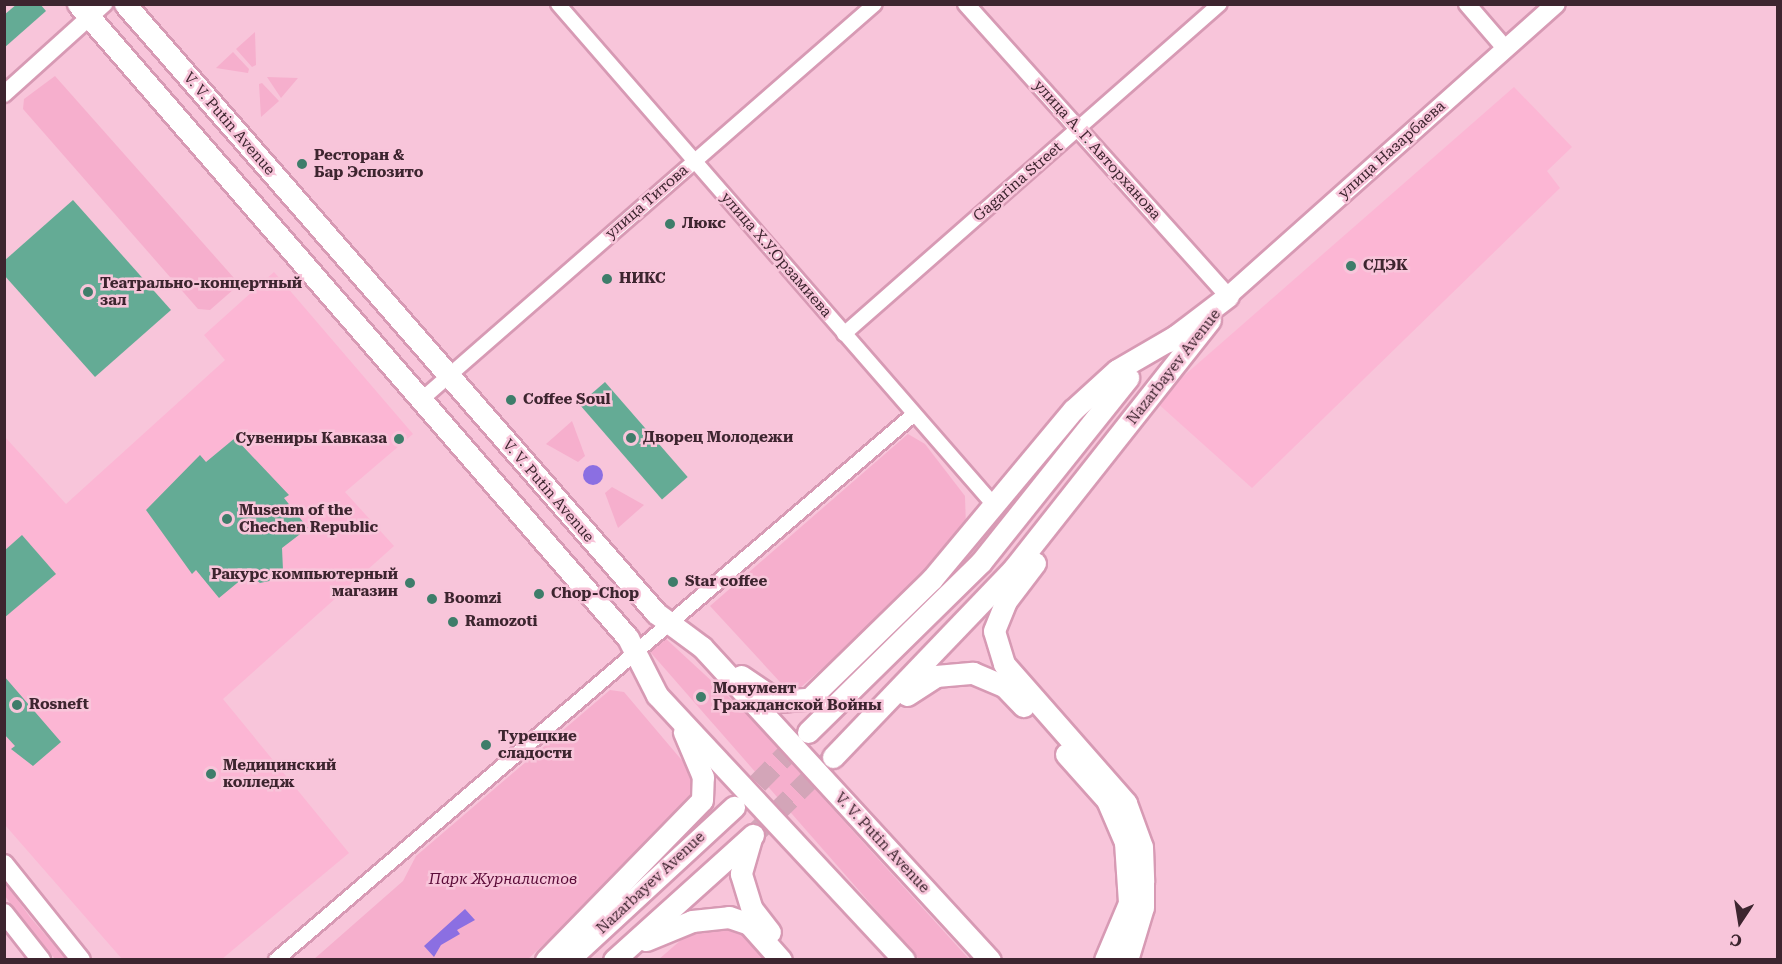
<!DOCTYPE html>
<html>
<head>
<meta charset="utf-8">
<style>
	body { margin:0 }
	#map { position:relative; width:1782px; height:964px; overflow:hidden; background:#f8c5da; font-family:"Roboto Serif",serif }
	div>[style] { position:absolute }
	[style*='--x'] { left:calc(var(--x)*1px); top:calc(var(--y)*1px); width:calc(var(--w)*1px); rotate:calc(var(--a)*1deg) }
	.built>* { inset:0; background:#fcb6d4 }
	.green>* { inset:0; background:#f6afcd }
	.water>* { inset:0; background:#8b6fe2 }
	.round { border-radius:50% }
	.building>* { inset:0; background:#64ab95; transform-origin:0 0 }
	.primary-tunnel>* { height:21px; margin-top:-10.5px; transform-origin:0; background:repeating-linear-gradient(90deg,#d3a5b8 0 21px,transparent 0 31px) }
	.roads { filter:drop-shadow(2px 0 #d79ab4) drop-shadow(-2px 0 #d79ab4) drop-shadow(0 2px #d79ab4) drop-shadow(0 -2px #d79ab4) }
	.minor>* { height:14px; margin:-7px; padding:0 7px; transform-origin:7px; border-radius:7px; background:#fff }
	.tertiary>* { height:16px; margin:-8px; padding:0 8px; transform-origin:8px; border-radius:8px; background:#fff }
	.secondary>* { height:18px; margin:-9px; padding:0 9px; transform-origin:9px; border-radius:9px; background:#fff }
	.primary>* { height:21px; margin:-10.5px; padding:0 10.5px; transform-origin:10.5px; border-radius:10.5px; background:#fff }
	.dots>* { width:16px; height:16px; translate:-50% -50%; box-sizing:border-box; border:3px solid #f8c5da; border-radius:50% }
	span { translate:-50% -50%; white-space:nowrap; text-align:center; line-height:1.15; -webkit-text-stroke:5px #f8c5da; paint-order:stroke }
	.street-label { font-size:15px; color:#3d252f }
	.poi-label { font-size:15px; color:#3d252f; font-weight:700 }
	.left { translate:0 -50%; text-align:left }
	.right { translate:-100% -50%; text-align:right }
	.park-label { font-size:15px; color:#5b0b38; font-style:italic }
	.frame { position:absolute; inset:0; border:6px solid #3d252f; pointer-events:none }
	.north { position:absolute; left:1710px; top:892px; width:60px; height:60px; -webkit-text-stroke:4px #f8c5da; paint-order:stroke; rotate:192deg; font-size:16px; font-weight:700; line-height:24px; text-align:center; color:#3d252f }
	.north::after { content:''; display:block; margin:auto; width:21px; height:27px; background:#3d252f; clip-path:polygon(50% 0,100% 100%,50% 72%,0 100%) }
</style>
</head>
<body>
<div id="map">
	<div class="built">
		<i style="clip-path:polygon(1514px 87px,1572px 147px,1547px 171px,1560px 188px,1252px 488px,1155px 401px)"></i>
		<i style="clip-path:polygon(274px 272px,413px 434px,345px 492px,394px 546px,223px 699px,349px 853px,222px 959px,122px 959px,5px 825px,5px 437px,66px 504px,225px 360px,204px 335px)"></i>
	</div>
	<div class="green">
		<i style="clip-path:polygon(255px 32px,256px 65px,252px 67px,236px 49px)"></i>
		<i style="clip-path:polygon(233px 52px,249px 69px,248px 73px,216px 68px)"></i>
		<i style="clip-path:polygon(55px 76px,234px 278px,234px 289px,210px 310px,198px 309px,23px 109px,24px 99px)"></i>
		<i style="clip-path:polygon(267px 77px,298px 78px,281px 98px)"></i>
		<i style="clip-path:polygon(262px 83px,279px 101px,261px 117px,259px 84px)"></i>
		<i style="clip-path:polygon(572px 421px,585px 456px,578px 462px,546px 444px)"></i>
		<i style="clip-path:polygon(908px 434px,925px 444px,965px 496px,966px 527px,923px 580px,792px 695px,710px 606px)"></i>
		<i style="clip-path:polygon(612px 487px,644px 505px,618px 528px,605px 493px)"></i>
		<i style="clip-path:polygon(651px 625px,742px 709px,969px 959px,919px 959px,638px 638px)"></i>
		<i style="clip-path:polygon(610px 690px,624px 692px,702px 784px,673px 824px,528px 959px,313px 960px,403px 881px,416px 856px)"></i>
		<i style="clip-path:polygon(5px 882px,30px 917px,66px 959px,55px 959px,24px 922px,5px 896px)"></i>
		<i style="clip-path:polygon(724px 925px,751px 937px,772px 960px,658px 960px,689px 933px)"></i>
	</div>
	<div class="water">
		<i class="round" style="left:583px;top:465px;width:20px;height:20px"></i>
		<i style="clip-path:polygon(465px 909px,475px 920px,457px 930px,460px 934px,441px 945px,434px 957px,424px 946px)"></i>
	</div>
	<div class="building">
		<i style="clip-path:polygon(17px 4px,40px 4px,46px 11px,4px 48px,4px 15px)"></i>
		<i style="clip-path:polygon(73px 200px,171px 310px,95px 377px,4px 275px,4px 261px)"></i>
		<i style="left:605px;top:382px;width:126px;height:34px;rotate:49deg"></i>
		<i style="clip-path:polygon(235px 438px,289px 495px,284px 498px,308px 528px,282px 548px,283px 570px,274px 580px,260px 583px,248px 574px,219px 598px,196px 570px,192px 574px,146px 510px,200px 455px,206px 462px)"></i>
		<i style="clip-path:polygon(22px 535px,56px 574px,4px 618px,4px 551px)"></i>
		<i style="clip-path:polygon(4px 676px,61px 742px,33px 766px,11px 749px,15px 746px,4px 734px)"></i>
	</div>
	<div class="primary-tunnel">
		<i style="--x:736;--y:805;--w:98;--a:-45.4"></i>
		<i style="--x:753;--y:835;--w:107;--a:-44.6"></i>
	</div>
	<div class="roads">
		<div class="minor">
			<i style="--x:558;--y:4;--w:664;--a:48.97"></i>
			<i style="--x:844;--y:334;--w:500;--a:-41.3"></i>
			<i style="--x:421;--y:400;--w:602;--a:-41.1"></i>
			<i style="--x:276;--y:960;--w:838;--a:-40.55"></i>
		</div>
		<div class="tertiary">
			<i style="--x:966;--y:4;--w:392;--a:48.1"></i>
			<i style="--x:1467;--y:4;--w:58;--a:49.2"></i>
			<i style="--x:4;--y:94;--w:135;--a:-42"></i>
		</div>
		<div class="secondary">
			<i style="--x:1228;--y:296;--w:439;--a:-41.7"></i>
			<i style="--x:4;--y:864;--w:123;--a:51.3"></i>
			<i style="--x:4;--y:913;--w:60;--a:51.8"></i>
		</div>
		<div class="primary">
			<i style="--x:78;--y:4;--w:839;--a:49.06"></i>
			<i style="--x:628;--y:638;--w:64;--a:63"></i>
			<i style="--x:657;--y:695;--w:362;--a:47"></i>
			<i style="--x:125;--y:4;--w:808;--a:48.91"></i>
			<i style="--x:656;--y:613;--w:57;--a:36.5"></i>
			<i style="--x:702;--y:647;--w:425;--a:47.4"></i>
			<i style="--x:1169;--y:341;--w:74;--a:-37.3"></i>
			<i style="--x:1035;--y:563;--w:48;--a:127.3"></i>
			<i style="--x:1006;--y:601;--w:32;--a:112"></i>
			<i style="--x:994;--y:631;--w:34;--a:73"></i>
			<i style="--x:1004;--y:664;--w:185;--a:48.7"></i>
			<i style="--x:1126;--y:803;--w:47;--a:70"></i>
			<i style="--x:1142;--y:847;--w:35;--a:88"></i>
			<i style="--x:1143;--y:882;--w:25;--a:90"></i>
			<i style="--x:1143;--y:907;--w:55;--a:106.8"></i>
			<i style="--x:741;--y:676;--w:45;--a:34"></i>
			<i style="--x:778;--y:701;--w:31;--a:-4"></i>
			<i style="--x:809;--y:699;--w:172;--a:-44.3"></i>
			<i style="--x:932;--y:579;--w:220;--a:-50.2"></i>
			<i style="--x:1073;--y:410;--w:59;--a:-42.3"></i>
			<i style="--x:1117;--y:370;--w:72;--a:-30.1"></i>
			<i style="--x:907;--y:695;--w:35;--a:-33"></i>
			<i style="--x:936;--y:676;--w:37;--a:-5"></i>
			<i style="--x:973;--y:673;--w:34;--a:23"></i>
			<i style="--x:1004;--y:686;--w:28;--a:46"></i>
			<i style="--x:808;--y:732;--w:243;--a:-44.5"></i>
			<i style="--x:981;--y:562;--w:236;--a:-51.4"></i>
			<i style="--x:1066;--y:754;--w:62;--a:48.3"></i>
			<i style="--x:1107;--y:800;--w:46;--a:66.8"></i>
			<i style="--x:1125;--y:842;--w:61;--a:86.2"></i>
			<i style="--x:1129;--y:903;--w:62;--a:112.8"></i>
			<i style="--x:833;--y:757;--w:262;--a:-46.2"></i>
			<i style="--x:1014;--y:568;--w:316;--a:-51.7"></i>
			<i style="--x:751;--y:838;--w:37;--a:106"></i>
			<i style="--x:741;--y:874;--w:37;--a:73"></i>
			<i style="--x:752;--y:909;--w:29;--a:52"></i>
			<i style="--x:646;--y:940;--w:50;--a:-22.4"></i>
			<i style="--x:692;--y:921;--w:37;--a:-6"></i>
			<i style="--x:729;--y:917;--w:21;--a:19"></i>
			<i style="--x:749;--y:924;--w:48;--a:48.4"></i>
			<i style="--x:546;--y:960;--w:223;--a:-45.7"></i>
			<i style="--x:702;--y:800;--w:23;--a:-88"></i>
			<i style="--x:703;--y:777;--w:49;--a:-112.9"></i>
			<i style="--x:568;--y:960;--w:226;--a:-42.7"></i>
			<i style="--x:614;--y:960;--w:187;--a:-42"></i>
		</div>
	</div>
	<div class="dots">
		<i style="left:302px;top:164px;background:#3e7d6a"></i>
		<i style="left:670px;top:224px;background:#3e7d6a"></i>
		<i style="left:1351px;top:266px;background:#3e7d6a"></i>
		<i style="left:607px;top:279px;background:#3e7d6a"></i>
		<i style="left:88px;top:292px;background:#3e7d6a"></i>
		<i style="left:511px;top:400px;background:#3e7d6a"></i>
		<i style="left:631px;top:438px;background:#3e7d6a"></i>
		<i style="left:399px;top:439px;background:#3e7d6a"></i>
		<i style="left:227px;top:519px;background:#3e7d6a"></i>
		<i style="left:673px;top:582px;background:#3e7d6a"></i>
		<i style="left:410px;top:583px;background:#3e7d6a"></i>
		<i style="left:539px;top:594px;background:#3e7d6a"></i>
		<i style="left:432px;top:599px;background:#3e7d6a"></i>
		<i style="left:453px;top:622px;background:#3e7d6a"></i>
		<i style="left:701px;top:697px;background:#3e7d6a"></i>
		<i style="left:17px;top:705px;background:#3e7d6a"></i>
		<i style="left:486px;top:745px;background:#3e7d6a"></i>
		<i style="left:211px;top:774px;background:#3e7d6a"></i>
	</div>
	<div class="street-label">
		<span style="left:229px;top:124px;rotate:49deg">V. V. Putin Avenue</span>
		<span style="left:1097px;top:150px;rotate:48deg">улица А. Г. Авторханова</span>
		<span style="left:1392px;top:150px;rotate:-42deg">улица Назарбаева</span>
		<span style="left:1018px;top:182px;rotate:-41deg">Gagarina Street</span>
		<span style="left:647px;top:202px;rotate:-41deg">улица Титова</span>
		<span style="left:776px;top:255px;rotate:49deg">улица Х.У.Орзамиева</span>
		<span style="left:1174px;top:367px;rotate:-52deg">Nazarbayev Avenue</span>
		<span style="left:548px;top:491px;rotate:49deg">V. V. Putin Avenue</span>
		<span style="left:882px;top:843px;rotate:47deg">V. V. Putin Avenue</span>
		<span style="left:651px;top:883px;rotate:-43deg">Nazarbayev Avenue</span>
	</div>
	<div class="poi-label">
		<span class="left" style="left:314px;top:164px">Ресторан &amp;<br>Бар Эспозито</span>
		<span class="left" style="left:682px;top:224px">Люкс</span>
		<span class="left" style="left:1363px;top:266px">СДЭК</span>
		<span class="left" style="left:619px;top:279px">НИКС</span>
		<span class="left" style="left:100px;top:292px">Театрально-концертный<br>зал</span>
		<span class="left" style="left:523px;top:400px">Coffee Soul</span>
		<span class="left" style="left:643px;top:438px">Дворец Молодежи</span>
		<span class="right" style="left:387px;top:439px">Сувениры Кавказа</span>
		<span class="left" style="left:239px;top:519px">Museum of the<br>Chechen Republic</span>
		<span class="right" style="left:398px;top:583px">Ракурс компьютерный<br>магазин</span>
		<span class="left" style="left:685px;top:582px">Star coffee</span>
		<span class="left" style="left:551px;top:594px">Chop-Chop</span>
		<span class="left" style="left:444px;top:599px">Boomzi</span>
		<span class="left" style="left:465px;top:622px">Ramozoti</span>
		<span class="left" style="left:713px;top:697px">Монумент<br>Гражданской Войны</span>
		<span class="left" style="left:29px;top:705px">Rosneft</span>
		<span class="left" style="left:498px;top:745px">Турецкие<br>сладости</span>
		<span class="left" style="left:223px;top:774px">Медицинский<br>колледж</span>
	</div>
	<div class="park-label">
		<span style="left:503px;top:880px">Парк Журналистов</span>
	</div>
	<div class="frame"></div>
	<div class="north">С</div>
</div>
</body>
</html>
